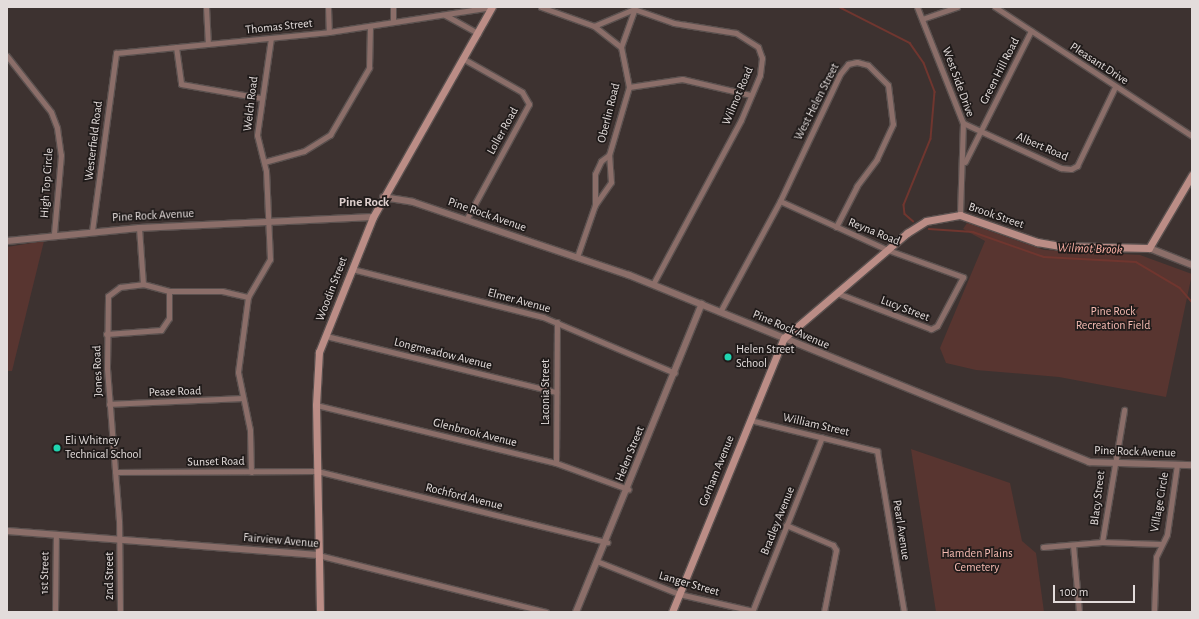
<!DOCTYPE html>
<html>
<head>
<meta charset="utf-8">
<style>
	body { margin:0 }
	#map { position:relative; width:1199px; height:619px; overflow:hidden; background:#3d3230; font-family:"Alegreya Sans",sans-serif }
	div>[style] { position:absolute }
	[style*='--x'] { left:calc(var(--x)*1px); top:calc(var(--y)*1px); width:calc(var(--w)*1px); rotate:calc(var(--a)*1deg) }
	.green>* { inset:0; background:#583530 }
	.stream>* { height:1.5px; margin:-0.75px; padding:0 0.75px; transform-origin:0.75px; border-radius:0.75px; background:#70362f }
	.roads { filter:drop-shadow(1px 0 #5b514f) drop-shadow(-1px 0 #5b514f) drop-shadow(0 1px #5b514f) drop-shadow(0 -1px #5b514f) }
	.minor>* { height:5px; margin:-2.5px; padding:0 2.5px; transform-origin:2.5px; border-radius:2.5px; background:#8b6e69 }
	.tertiary>* { height:6px; margin:-3px; padding:0 3px; transform-origin:3px; border-radius:3px; background:#8b6e69 }
	.secondary>* { height:7px; margin:-3.5px; padding:0 3.5px; transform-origin:3.5px; border-radius:3.5px; background:#bb8d86 }
	.dots>* { width:11px; height:11px; translate:-50% -50%; box-sizing:border-box; border:2px solid #201b1a; border-radius:50% }
	span { translate:-50% -50%; white-space:nowrap; text-align:center; line-height:1.15; -webkit-text-stroke:3.5px #201b1a; paint-order:stroke }
	.street-label { font-size:12px; color:#e3dcdb }
	.park-label { font-size:12px; color:#f5bbb2 }
	.poi-label { font-size:12px; color:#e3dcdb }
	.left { translate:0 -50%; text-align:left }
	.neighbourhood-label { font-size:13px; color:#decfcd; font-weight:700 }
	.water-label { font-size:13px; color:#fcb0a4; font-style:italic }
	.frame { position:absolute; inset:0; border:8px solid #e3dcdb; pointer-events:none }
	.scale { position:absolute; left:1053px; top:585px; width:82px; height:18px; box-sizing:border-box; border:2px solid #e3dcdb; border-top:0; padding-left:5px; font-size:12px; line-height:14px; white-space:nowrap; color:#e3dcdb; -webkit-text-stroke:3px #201b1a; paint-order:stroke }
</style>
</head>
<body>
<div id="map">
	<div class="green">
		<i style="clip-path:polygon(967px 223px,1044px 250px,1140px 255px,1192px 274px,1166px 397px,1059px 377px,976px 370px,946px 363px,940px 348px,985px 241px,963px 229px)"></i>
		<i style="clip-path:polygon(44px 241px,12px 371px,7px 371px,7px 247px)"></i>
		<i style="clip-path:polygon(911px 449px,1010px 483px,1022px 541px,1036px 553px,1044px 612px,936px 612px)"></i>
	</div>
	<div class="stream">
		<i style="--x:839;--y:7;--w:80;--a:26.9"></i>
		<i style="--x:910;--y:43;--w:24;--a:55"></i>
		<i style="--x:924;--y:63;--w:31;--a:69"></i>
		<i style="--x:935;--y:92;--w:47;--a:94.9"></i>
		<i style="--x:931;--y:139;--w:71;--a:112.2"></i>
		<i style="--x:904;--y:205;--w:9;--a:84"></i>
		<i style="--x:905;--y:214;--w:11;--a:41"></i>
		<i style="--x:929;--y:229;--w:44;--a:3.9"></i>
		<i style="--x:973;--y:232;--w:75;--a:19.4"></i>
		<i style="--x:1044;--y:257;--w:92;--a:3.1"></i>
		<i style="--x:1136;--y:262;--w:51;--a:30.6"></i>
		<i style="--x:1180;--y:288;--w:18;--a:49"></i>
	</div>
	<div class="roads">
		<div class="minor">
			<i style="--x:206;--y:7;--w:37;--a:87"></i>
			<i style="--x:328;--y:7;--w:25;--a:88"></i>
			<i style="--x:541;--y:7;--w:56;--a:19.7"></i>
			<i style="--x:594;--y:26;--w:34;--a:38"></i>
			<i style="--x:917;--y:7;--w:125;--a:68.4"></i>
			<i style="--x:963;--y:123;--w:92;--a:91.9"></i>
			<i style="--x:995;--y:7;--w:235;--a:33.2"></i>
			<i style="--x:445;--y:15;--w:38;--a:29"></i>
			<i style="--x:922;--y:19;--w:37;--a:-19"></i>
			<i style="--x:393;--y:22;--w:15;--a:-90"></i>
			<i style="--x:594;--y:26;--w:43;--a:-23"></i>
			<i style="--x:634;--y:9;--w:42;--a:19.3"></i>
			<i style="--x:674;--y:23;--w:63;--a:9.2"></i>
			<i style="--x:736;--y:33;--w:26;--a:32"></i>
			<i style="--x:758;--y:47;--w:12;--a:70"></i>
			<i style="--x:762;--y:58;--w:17;--a:97"></i>
			<i style="--x:760;--y:75;--w:49;--a:112.9"></i>
			<i style="--x:741;--y:120;--w:186;--a:118.2"></i>
			<i style="--x:176;--y:47;--w:37;--a:82"></i>
			<i style="--x:181;--y:84;--w:81;--a:9.9"></i>
			<i style="--x:7;--y:56;--w:71;--a:51.8"></i>
			<i style="--x:51;--y:112;--w:17;--a:69"></i>
			<i style="--x:57;--y:128;--w:27;--a:82"></i>
			<i style="--x:61;--y:155;--w:79;--a:95.1"></i>
			<i style="--x:462;--y:58;--w:69;--a:29.5"></i>
			<i style="--x:522;--y:92;--w:14;--a:60"></i>
			<i style="--x:529;--y:104;--w:132;--a:118.5"></i>
			<i style="--x:629;--y:87;--w:54;--a:-8.6"></i>
			<i style="--x:682;--y:79;--w:71;--a:13.1"></i>
			<i style="--x:963;--y:123;--w:108;--a:24.7"></i>
			<i style="--x:1061;--y:168;--w:10;--a:6"></i>
			<i style="--x:1071;--y:169;--w:7;--a:-27"></i>
			<i style="--x:1077;--y:166;--w:88;--a:-64.3"></i>
			<i style="--x:264;--y:162;--w:41;--a:-15.4"></i>
			<i style="--x:304;--y:151;--w:31;--a:-32"></i>
			<i style="--x:330;--y:135;--w:78;--a:-59.8"></i>
			<i style="--x:369;--y:68;--w:42;--a:-88.6"></i>
			<i style="--x:965;--y:162;--w:147;--a:-63.3"></i>
			<i style="--x:780;--y:201;--w:119;--a:24.4"></i>
			<i style="--x:888;--y:250;--w:80;--a:19.8"></i>
			<i style="--x:963;--y:277;--w:55;--a:118"></i>
			<i style="--x:937;--y:326;--w:7;--a:153"></i>
			<i style="--x:931;--y:329;--w:101;--a:-159"></i>
			<i style="--x:595;--y:205;--w:31;--a:-90"></i>
			<i style="--x:595;--y:174;--w:14;--a:-65"></i>
			<i style="--x:601;--y:161;--w:10;--a:-37"></i>
			<i style="--x:139;--y:228;--w:56;--a:85.9"></i>
			<i style="--x:92;--y:231;--w:180;--a:-82.3"></i>
			<i style="--x:116;--y:53;--w:214;--a:-5.6"></i>
			<i style="--x:329;--y:32;--w:165;--a:-8.7"></i>
			<i style="--x:577;--y:257;--w:55;--a:-70.9"></i>
			<i style="--x:595;--y:205;--w:28;--a:-55"></i>
			<i style="--x:611;--y:182;--w:27;--a:-94"></i>
			<i style="--x:609;--y:155;--w:71;--a:-73.6"></i>
			<i style="--x:629;--y:87;--w:41;--a:-101.3"></i>
			<i style="--x:621;--y:47;--w:41;--a:-70.3"></i>
			<i style="--x:352;--y:269;--w:197;--a:14.1"></i>
			<i style="--x:543;--y:317;--w:143;--a:23"></i>
			<i style="--x:720;--y:312;--w:126;--a:-61.6"></i>
			<i style="--x:780;--y:201;--w:140;--a:-64.7"></i>
			<i style="--x:840;--y:74;--w:13;--a:-51"></i>
			<i style="--x:848;--y:64;--w:9;--a:-13"></i>
			<i style="--x:857;--y:62;--w:11;--a:15"></i>
			<i style="--x:868;--y:65;--w:28;--a:45"></i>
			<i style="--x:888;--y:85;--w:39;--a:83"></i>
			<i style="--x:893;--y:124;--w:38;--a:115"></i>
			<i style="--x:877;--y:159;--w:34;--a:127"></i>
			<i style="--x:857;--y:186;--w:46;--a:117.1"></i>
			<i style="--x:106;--y:334;--w:55;--a:-4.2"></i>
			<i style="--x:161;--y:330;--w:14;--a:-56"></i>
			<i style="--x:169;--y:318;--w:27;--a:-90"></i>
			<i style="--x:326;--y:336;--w:237;--a:13.7"></i>
			<i style="--x:109;--y:404;--w:132;--a:-2.6"></i>
			<i style="--x:316;--y:405;--w:247;--a:13.6"></i>
			<i style="--x:556;--y:463;--w:77;--a:19.9"></i>
			<i style="--x:750;--y:420;--w:131;--a:13.7"></i>
			<i style="--x:877;--y:451;--w:163;--a:80.5"></i>
			<i style="--x:556;--y:463;--w:141;--a:-89.6"></i>
			<i style="--x:115;--y:472;--w:202;--a:-0.3"></i>
			<i style="--x:317;--y:471;--w:299;--a:13.8"></i>
			<i style="--x:251;--y:472;--w:42;--a:-91.4"></i>
			<i style="--x:250;--y:430;--w:59;--a:-101.7"></i>
			<i style="--x:238;--y:372;--w:76;--a:-82.4"></i>
			<i style="--x:248;--y:297;--w:44;--a:-59.9"></i>
			<i style="--x:270;--y:259;--w:88;--a:-92.6"></i>
			<i style="--x:266;--y:171;--w:37;--a:-104"></i>
			<i style="--x:257;--y:135;--w:98;--a:-81.8"></i>
			<i style="--x:786;--y:525;--w:51;--a:23.1"></i>
			<i style="--x:833;--y:545;--w:6;--a:59"></i>
			<i style="--x:836;--y:550;--w:63;--a:101"></i>
			<i style="--x:1102;--y:542;--w:134;--a:-80.5"></i>
			<i style="--x:1073;--y:545;--w:67;--a:84.9"></i>
			<i style="--x:1043;--y:547;--w:59;--a:-4.8"></i>
			<i style="--x:1102;--y:542;--w:59;--a:1.9"></i>
			<i style="--x:318;--y:555;--w:235;--a:14"></i>
			<i style="--x:599;--y:562;--w:86;--a:21.8"></i>
			<i style="--x:679;--y:594;--w:76;--a:12.9"></i>
			<i style="--x:55;--y:612;--w:78;--a:-89.3"></i>
			<i style="--x:120;--y:612;--w:91;--a:-90.6"></i>
			<i style="--x:119;--y:521;--w:153;--a:-94.5"></i>
			<i style="--x:107;--y:368;--w:72;--a:-89.2"></i>
			<i style="--x:108;--y:296;--w:15;--a:-37"></i>
			<i style="--x:120;--y:287;--w:23;--a:-7"></i>
			<i style="--x:143;--y:284;--w:27;--a:15"></i>
			<i style="--x:169;--y:291;--w:53;--a:0"></i>
			<i style="--x:222;--y:291;--w:27;--a:13"></i>
			<i style="--x:752;--y:612;--w:188;--a:-68.2"></i>
			<i style="--x:1154;--y:612;--w:55;--a:-87.9"></i>
			<i style="--x:1156;--y:557;--w:25;--a:-64"></i>
			<i style="--x:1167;--y:534;--w:70;--a:-81.8"></i>
		</div>
		<div class="tertiary">
			<i style="--x:383;--y:197;--w:30;--a:9"></i>
			<i style="--x:413;--y:202;--w:228;--a:18.7"></i>
			<i style="--x:629;--y:275;--w:497;--a:22.1"></i>
			<i style="--x:1089;--y:462;--w:103;--a:1.7"></i>
			<i style="--x:7;--y:241;--w:133;--a:-5.6"></i>
			<i style="--x:139;--y:228;--w:234;--a:-2.7"></i>
			<i style="--x:1149;--y:248;--w:46;--a:21.6"></i>
			<i style="--x:7;--y:531;--w:312;--a:4.4"></i>
			<i style="--x:576;--y:612;--w:333;--a:-67.8"></i>
		</div>
		<div class="secondary">
			<i style="--x:320;--y:612;--w:207;--a:-91.1"></i>
			<i style="--x:316;--y:405;--w:53;--a:-86.8"></i>
			<i style="--x:319;--y:352;--w:145;--a:-68.2"></i>
			<i style="--x:373;--y:217;--w:241;--a:-60.5"></i>
			<i style="--x:672;--y:612;--w:296;--a:-67.8"></i>
			<i style="--x:784;--y:338;--w:162;--a:-40.5"></i>
			<i style="--x:907;--y:233;--w:22;--a:-32"></i>
			<i style="--x:926;--y:221;--w:35;--a:-10"></i>
			<i style="--x:960;--y:215;--w:82;--a:19.3"></i>
			<i style="--x:1037;--y:242;--w:22;--a:10"></i>
			<i style="--x:1059;--y:246;--w:90;--a:1.3"></i>
			<i style="--x:1149;--y:248;--w:85;--a:-59.5"></i>
		</div>
	</div>
	<div class="dots">
		<i style="left:728px;top:357px;background:#20d5b0"></i>
		<i style="left:57px;top:448px;background:#20d5b0"></i>
	</div>
	<div class="street-label">
		<span style="left:279px;top:27px;rotate:-6deg">Thomas Street</span>
		<span style="left:1099px;top:64px;rotate:33deg">Pleasant Drive</span>
		<span style="left:1000px;top:71px;rotate:-63deg">Green Hill Road</span>
		<span style="left:958px;top:82px;rotate:70deg">West Side Drive</span>
		<span style="left:738px;top:96px;rotate:-67deg">Wilmot Road</span>
		<span style="left:817px;top:102px;rotate:-63deg">West Helen Street</span>
		<span style="left:251px;top:104px;rotate:-83deg">Welch Road</span>
		<span style="left:609px;top:113px;rotate:-76deg">Oberlin Road</span>
		<span style="left:503px;top:131px;rotate:-61deg">Loller Road</span>
		<span style="left:94px;top:141px;rotate:-83deg">Westerfield Road</span>
		<span style="left:1042px;top:147px;rotate:23deg">Albert Road</span>
		<span style="left:47px;top:183px;rotate:-86deg">High Top Circle</span>
		<span style="left:487px;top:215px;rotate:19deg">Pine Rock Avenue</span>
		<span style="left:153px;top:216px;rotate:-3deg">Pine Rock Avenue</span>
		<span style="left:996px;top:216px;rotate:19deg">Brook Street</span>
		<span style="left:874px;top:232px;rotate:22deg">Reyna Road</span>
		<span style="left:332px;top:289px;rotate:-69deg">Woodin Street</span>
		<span style="left:519px;top:301px;rotate:15deg">Elmer Avenue</span>
		<span style="left:905px;top:309px;rotate:21deg">Lucy Street</span>
		<span style="left:791px;top:330px;rotate:23deg">Pine Rock Avenue</span>
		<span style="left:443px;top:354px;rotate:14deg">Longmeadow Avenue</span>
		<span style="left:98px;top:371px;rotate:-92deg">Jones Road</span>
		<span style="left:175px;top:392px;rotate:-2deg">Pease Road</span>
		<span style="left:546px;top:392px;rotate:-90deg">Laconia Street</span>
		<span style="left:816px;top:425px;rotate:13deg">William Street</span>
		<span style="left:475px;top:433px;rotate:14deg">Glenbrook Avenue</span>
		<span style="left:1135px;top:452px;rotate:2deg">Pine Rock Avenue</span>
		<span style="left:630px;top:454px;rotate:-68deg">Helen Street</span>
		<span style="left:216px;top:462px;rotate:-1deg">Sunset Road</span>
		<span style="left:717px;top:471px;rotate:-68deg">Gorham Avenue</span>
		<span style="left:464px;top:497px;rotate:14deg">Rochford Avenue</span>
		<span style="left:1098px;top:498px;rotate:-83deg">Blacy Street</span>
		<span style="left:1160px;top:502px;rotate:-80deg">Village Circle</span>
		<span style="left:778px;top:521px;rotate:-68deg">Bradley Avenue</span>
		<span style="left:901px;top:530px;rotate:81deg">Pearl Avenue</span>
		<span style="left:281px;top:541px;rotate:5deg">Fairview Avenue</span>
		<span style="left:45px;top:573px;rotate:-89deg">1st Street</span>
		<span style="left:110px;top:576px;rotate:-90deg">2nd Street</span>
		<span style="left:689px;top:584px;rotate:16deg">Langer Street</span>
	</div>
	<div class="park-label">
		<span style="left:1113px;top:319px">Pine Rock<br>Recreation Field</span>
		<span style="left:977px;top:561px">Hamden Plains<br>Cemetery</span>
	</div>
	<div class="poi-label">
		<span class="left" style="left:736px;top:357px">Helen Street<br>School</span>
		<span class="left" style="left:65px;top:448px">Eli Whitney<br>Technical School</span>
	</div>
	<div class="neighbourhood-label">
		<span style="left:364px;top:203px">Pine Rock</span>
	</div>
	<div class="water-label">
		<span style="left:1090px;top:250px;rotate:2deg">Wilmot Brook</span>
	</div>
	<div class="frame"></div>
	<div class="scale">100 m</div>
</div>
</body>
</html>
